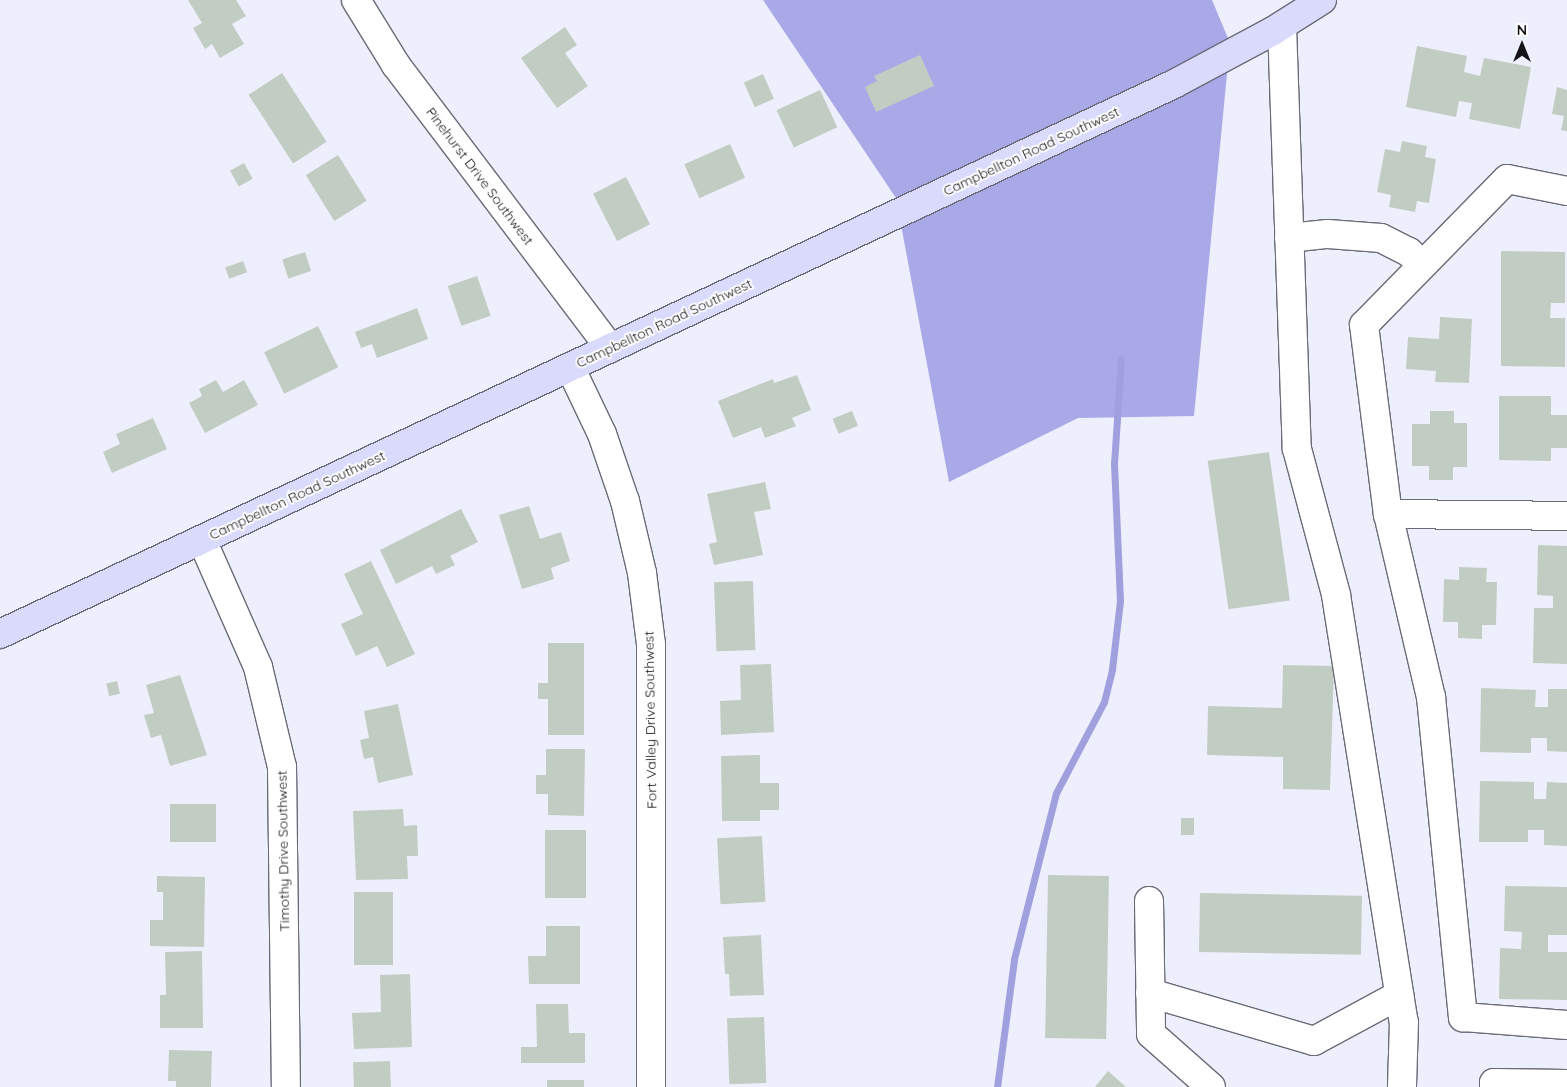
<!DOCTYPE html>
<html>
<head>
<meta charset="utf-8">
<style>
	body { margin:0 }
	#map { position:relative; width:1567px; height:1087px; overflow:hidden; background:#eeeffd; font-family:Quicksand,sans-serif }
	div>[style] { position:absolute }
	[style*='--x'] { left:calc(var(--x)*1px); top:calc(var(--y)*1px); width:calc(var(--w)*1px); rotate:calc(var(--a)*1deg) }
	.forest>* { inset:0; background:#a9a9e8 }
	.stream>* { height:7px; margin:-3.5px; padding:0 3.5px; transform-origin:3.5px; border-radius:3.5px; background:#a0a0df }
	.building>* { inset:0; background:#c1cdc2; transform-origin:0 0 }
	.roads { filter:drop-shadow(1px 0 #6a6b77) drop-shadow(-1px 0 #6a6b77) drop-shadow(0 1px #6a6b77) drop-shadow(0 -1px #6a6b77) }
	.minor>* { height:28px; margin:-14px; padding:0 14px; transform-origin:14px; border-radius:14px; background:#fff }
	.major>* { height:28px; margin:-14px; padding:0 14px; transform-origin:14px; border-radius:14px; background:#dadafd }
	span { translate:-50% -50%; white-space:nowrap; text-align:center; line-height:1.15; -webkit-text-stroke:4px #fefefe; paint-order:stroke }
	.street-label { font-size:14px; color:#131318 }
	.north { position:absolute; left:1497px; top:20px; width:50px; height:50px; -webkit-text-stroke:4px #fefefe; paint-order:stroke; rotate:0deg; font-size:14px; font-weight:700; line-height:20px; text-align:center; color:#131318 }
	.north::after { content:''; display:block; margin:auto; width:18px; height:22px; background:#131318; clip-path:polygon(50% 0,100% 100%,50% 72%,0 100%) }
</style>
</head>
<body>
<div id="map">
	<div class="forest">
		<i style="clip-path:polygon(763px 0,1212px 0,1230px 43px,1194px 416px,1078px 418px,949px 482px,896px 198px)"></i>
	</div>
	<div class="stream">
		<i style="--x:997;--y:1087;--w:129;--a:-82.4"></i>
		<i style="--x:1014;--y:959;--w:171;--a:-75.8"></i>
		<i style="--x:1056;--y:793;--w:103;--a:-62.2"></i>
		<i style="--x:1104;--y:702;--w:34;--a:-76"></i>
		<i style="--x:1112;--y:669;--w:68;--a:-83.3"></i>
		<i style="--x:1120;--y:601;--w:137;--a:-92.5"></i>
		<i style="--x:1114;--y:464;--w:105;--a:-86.2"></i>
	</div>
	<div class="building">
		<i style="clip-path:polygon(188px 0,236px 0,246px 16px,232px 24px,244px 44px,220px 58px,212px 44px,205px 49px,193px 28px,202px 23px)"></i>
		<i style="clip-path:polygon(565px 27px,577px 45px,565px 53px,588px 86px,557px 108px,521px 58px)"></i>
		<i style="clip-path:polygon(1417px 46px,1467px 56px,1464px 72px,1480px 76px,1484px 58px,1531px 67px,1520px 129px,1469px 119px,1472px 103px,1459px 101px,1456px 117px,1406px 107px)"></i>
		<i style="clip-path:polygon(920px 55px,934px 86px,876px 112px,865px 87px,877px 81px,874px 76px)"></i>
		<i style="left:282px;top:73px;width:82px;height:40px;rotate:57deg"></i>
		<i style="left:763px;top:74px;width:27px;height:21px;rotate:66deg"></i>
		<i style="clip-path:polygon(1557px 87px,1567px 90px,1567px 131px,1561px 130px,1564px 116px,1552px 114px)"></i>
		<i style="left:820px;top:90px;width:41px;height:48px;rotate:65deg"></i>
		<i style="clip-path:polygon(1402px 141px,1427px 146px,1425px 157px,1436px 159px,1429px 203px,1417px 201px,1415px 212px,1389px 207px,1391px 195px,1377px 192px,1385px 149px,1400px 152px)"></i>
		<i style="left:730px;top:144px;width:37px;height:50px;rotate:66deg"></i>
		<i style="left:338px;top:155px;width:54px;height:38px;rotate:58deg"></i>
		<i style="left:244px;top:163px;width:18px;height:16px;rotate:61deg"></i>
		<i style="left:626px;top:177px;width:53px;height:37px;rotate:63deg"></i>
		<i style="clip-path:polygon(1501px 251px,1565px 252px,1565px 303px,1551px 303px,1550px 318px,1565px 318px,1565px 367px,1501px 366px)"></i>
		<i style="left:305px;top:252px;width:20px;height:24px;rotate:72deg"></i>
		<i style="left:243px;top:261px;width:12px;height:19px;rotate:70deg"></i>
		<i style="left:477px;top:276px;width:42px;height:31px;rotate:71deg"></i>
		<i style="clip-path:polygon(417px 308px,428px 339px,377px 358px,372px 344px,361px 348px,355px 332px)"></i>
		<i style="clip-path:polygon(1440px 317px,1472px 319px,1469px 383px,1435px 382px,1436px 371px,1406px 369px,1408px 337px,1439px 339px)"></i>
		<i style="left:318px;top:326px;width:46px;height:60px;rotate:64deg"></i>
		<i style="clip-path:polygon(797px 375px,811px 410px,792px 418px,796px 426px,765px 438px,761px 427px,733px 438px,718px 401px,773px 379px,774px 383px)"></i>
		<i style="clip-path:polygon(216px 380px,223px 392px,244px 380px,258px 405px,205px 433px,189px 403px,202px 396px,199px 389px)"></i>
		<i style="clip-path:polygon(1499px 396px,1551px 396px,1551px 415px,1567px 415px,1567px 448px,1551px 448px,1551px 461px,1499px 460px)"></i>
		<i style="left:852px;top:411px;width:16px;height:21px;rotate:68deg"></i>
		<i style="clip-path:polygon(1430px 411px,1454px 411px,1454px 423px,1467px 423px,1467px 467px,1453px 467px,1453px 480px,1429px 480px,1429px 466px,1412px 466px,1412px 424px,1430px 424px)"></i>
		<i style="clip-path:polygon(153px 418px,167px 449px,112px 473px,103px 452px,120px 444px,116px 434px)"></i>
		<i style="left:1269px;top:452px;width:150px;height:62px;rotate:82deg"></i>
		<i style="clip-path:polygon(765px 482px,771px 509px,754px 512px,763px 555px,714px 565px,709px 544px,717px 542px,707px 494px)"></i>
		<i style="clip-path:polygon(529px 506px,540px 539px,561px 532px,570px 561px,551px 568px,554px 579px,522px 589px,499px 515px)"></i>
		<i style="clip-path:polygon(461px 509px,478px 542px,450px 556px,455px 565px,436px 574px,432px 566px,396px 584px,380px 550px)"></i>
		<i style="clip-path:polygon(1538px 545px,1567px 546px,1567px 664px,1533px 663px,1534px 608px,1553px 608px,1553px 596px,1537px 595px)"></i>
		<i style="clip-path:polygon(371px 561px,415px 654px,387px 667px,377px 646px,356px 656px,341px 624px,363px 614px,344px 574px)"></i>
		<i style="clip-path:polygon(1459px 567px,1487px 568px,1486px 582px,1497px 582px,1496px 625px,1482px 625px,1482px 639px,1458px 638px,1458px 622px,1443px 622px,1444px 579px,1459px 580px)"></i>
		<i style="left:753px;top:581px;width:69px;height:39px;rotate:88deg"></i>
		<i style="clip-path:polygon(548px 643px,584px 643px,584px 735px,548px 735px,548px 699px,538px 699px,538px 683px,548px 683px)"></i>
		<i style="clip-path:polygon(771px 664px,774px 732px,721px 735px,720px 701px,741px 700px,740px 665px)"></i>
		<i style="clip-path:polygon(1283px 665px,1334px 666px,1330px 790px,1283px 789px,1283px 757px,1207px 755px,1208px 706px,1282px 708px)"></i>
		<i style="clip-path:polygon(180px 675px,207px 755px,170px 766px,161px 735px,151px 738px,144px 715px,154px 713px,146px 685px)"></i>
		<i style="left:117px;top:681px;width:13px;height:11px;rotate:77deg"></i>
		<i style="clip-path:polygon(1481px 688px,1536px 690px,1535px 707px,1548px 707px,1548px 689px,1567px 689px,1567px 752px,1547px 751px,1547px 738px,1531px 738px,1531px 753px,1480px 752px)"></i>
		<i style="clip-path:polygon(398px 704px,413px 775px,378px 783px,373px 757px,364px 759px,360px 740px,369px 738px,364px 711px)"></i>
		<i style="clip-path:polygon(546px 749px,585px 749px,584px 816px,548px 815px,548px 794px,536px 794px,536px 775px,546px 775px)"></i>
		<i style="clip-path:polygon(760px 755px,760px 783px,779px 783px,779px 810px,760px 810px,760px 821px,722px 821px,721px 756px)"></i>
		<i style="clip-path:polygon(1480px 781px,1534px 782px,1534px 799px,1546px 799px,1547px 782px,1567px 783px,1567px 846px,1544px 845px,1544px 830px,1528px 830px,1528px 842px,1479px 842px)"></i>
		<i style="left:170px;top:804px;width:46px;height:38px"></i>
		<i style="clip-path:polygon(403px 809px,404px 826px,417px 825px,418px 856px,407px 856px,408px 879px,356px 880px,353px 811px)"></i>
		<i style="left:1181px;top:818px;width:13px;height:17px"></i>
		<i style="left:545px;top:830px;width:41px;height:68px"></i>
		<i style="left:762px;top:836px;width:66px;height:45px;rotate:87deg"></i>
		<i style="left:1048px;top:875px;width:61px;height:163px;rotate:1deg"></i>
		<i style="clip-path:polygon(157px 876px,205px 877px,204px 947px,150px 946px,150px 920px,163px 920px,163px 892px,157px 892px)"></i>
		<i style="clip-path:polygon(1505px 886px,1567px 887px,1567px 935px,1548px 935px,1548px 952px,1567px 952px,1567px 1000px,1499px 999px,1500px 948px,1521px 949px,1522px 932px,1504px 931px)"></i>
		<i style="left:354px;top:892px;width:39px;height:73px"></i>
		<i style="left:1200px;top:893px;width:162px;height:59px;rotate:1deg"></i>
		<i style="clip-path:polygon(546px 926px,580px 926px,580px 984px,529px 984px,528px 956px,546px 956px)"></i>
		<i style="clip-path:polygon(761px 935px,764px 995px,730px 996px,729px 974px,725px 974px,723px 937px)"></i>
		<i style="clip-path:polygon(202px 951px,203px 1028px,160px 1028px,160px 995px,166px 995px,165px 952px)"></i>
		<i style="clip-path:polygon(410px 974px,412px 1047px,354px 1049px,352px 1013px,381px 1012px,380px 975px)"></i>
		<i style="clip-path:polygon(536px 1004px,568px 1004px,569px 1033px,585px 1033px,585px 1063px,521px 1063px,521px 1047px,537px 1047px)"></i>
		<i style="left:764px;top:1017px;width:66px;height:37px;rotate:88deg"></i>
		<i style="clip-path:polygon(169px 1050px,212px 1051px,211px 1087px,176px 1087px,176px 1081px,168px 1081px)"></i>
		<i style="left:390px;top:1061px;width:26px;height:37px;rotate:88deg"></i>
		<i style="clip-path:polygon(1108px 1071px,1126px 1087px,1095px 1087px)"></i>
		<i style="left:547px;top:1080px;width:37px;height:7px"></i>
	</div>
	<div class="roads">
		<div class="minor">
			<i style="--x:356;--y:0;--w:76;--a:58.4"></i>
			<i style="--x:396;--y:65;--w:355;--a:52.9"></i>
			<i style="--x:1282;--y:26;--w:423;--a:88"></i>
			<i style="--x:1297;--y:449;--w:151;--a:75"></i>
			<i style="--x:1336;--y:595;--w:432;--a:81"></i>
			<i style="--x:1404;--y:1022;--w:65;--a:91.8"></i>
			<i style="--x:1567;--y:191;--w:61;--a:-168.7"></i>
			<i style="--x:1507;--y:179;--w:204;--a:134.4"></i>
			<i style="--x:1364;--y:325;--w:191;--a:82.8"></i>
			<i style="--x:1388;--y:514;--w:188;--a:76.8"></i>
			<i style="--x:1431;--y:697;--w:322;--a:84.3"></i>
			<i style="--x:1463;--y:1017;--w:104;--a:4.4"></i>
			<i style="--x:1289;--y:238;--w:39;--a:-6"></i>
			<i style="--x:1328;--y:234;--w:53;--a:4.3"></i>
			<i style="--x:1381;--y:238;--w:31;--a:27"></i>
			<i style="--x:1409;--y:252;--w:17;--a:45"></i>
			<i style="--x:570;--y:367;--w:74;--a:64.5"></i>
			<i style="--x:602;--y:434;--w:71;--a:71.1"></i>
			<i style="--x:625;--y:501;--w:74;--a:76.7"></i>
			<i style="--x:642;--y:573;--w:72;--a:82.8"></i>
			<i style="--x:651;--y:644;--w:443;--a:90"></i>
			<i style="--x:1388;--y:514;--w:179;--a:0.6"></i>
			<i style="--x:202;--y:540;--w:139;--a:66.2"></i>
			<i style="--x:258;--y:667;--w:103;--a:76.5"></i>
			<i style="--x:282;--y:767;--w:320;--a:89.3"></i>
			<i style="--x:1149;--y:901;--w:133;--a:89.1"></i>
			<i style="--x:1151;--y:1034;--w:80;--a:41.5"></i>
			<i style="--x:1150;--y:993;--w:171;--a:16.3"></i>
			<i style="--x:1314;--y:1041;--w:97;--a:-28.4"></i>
			<i style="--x:1494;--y:1087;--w:4;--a:-90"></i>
			<i style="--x:1494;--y:1083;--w:73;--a:0.8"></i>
		</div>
		<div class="major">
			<i style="--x:0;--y:634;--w:1296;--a:-25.1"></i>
			<i style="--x:1174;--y:84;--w:112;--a:-28.2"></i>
			<i style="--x:1273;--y:31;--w:58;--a:-32.3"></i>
		</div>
	</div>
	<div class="street-label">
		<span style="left:1031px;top:151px;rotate:-25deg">Campbellton Road Southwest</span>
		<span style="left:480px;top:176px;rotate:53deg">Pinehurst Drive Southwest</span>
		<span style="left:664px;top:323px;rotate:-25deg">Campbellton Road Southwest</span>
		<span style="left:297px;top:495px;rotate:-25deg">Campbellton Road Southwest</span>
		<span style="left:650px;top:720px;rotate:-91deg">Fort Valley Drive Southwest</span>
		<span style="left:283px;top:851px;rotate:-91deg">Timothy Drive Southwest</span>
	</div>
	<div class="north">N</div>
</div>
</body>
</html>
